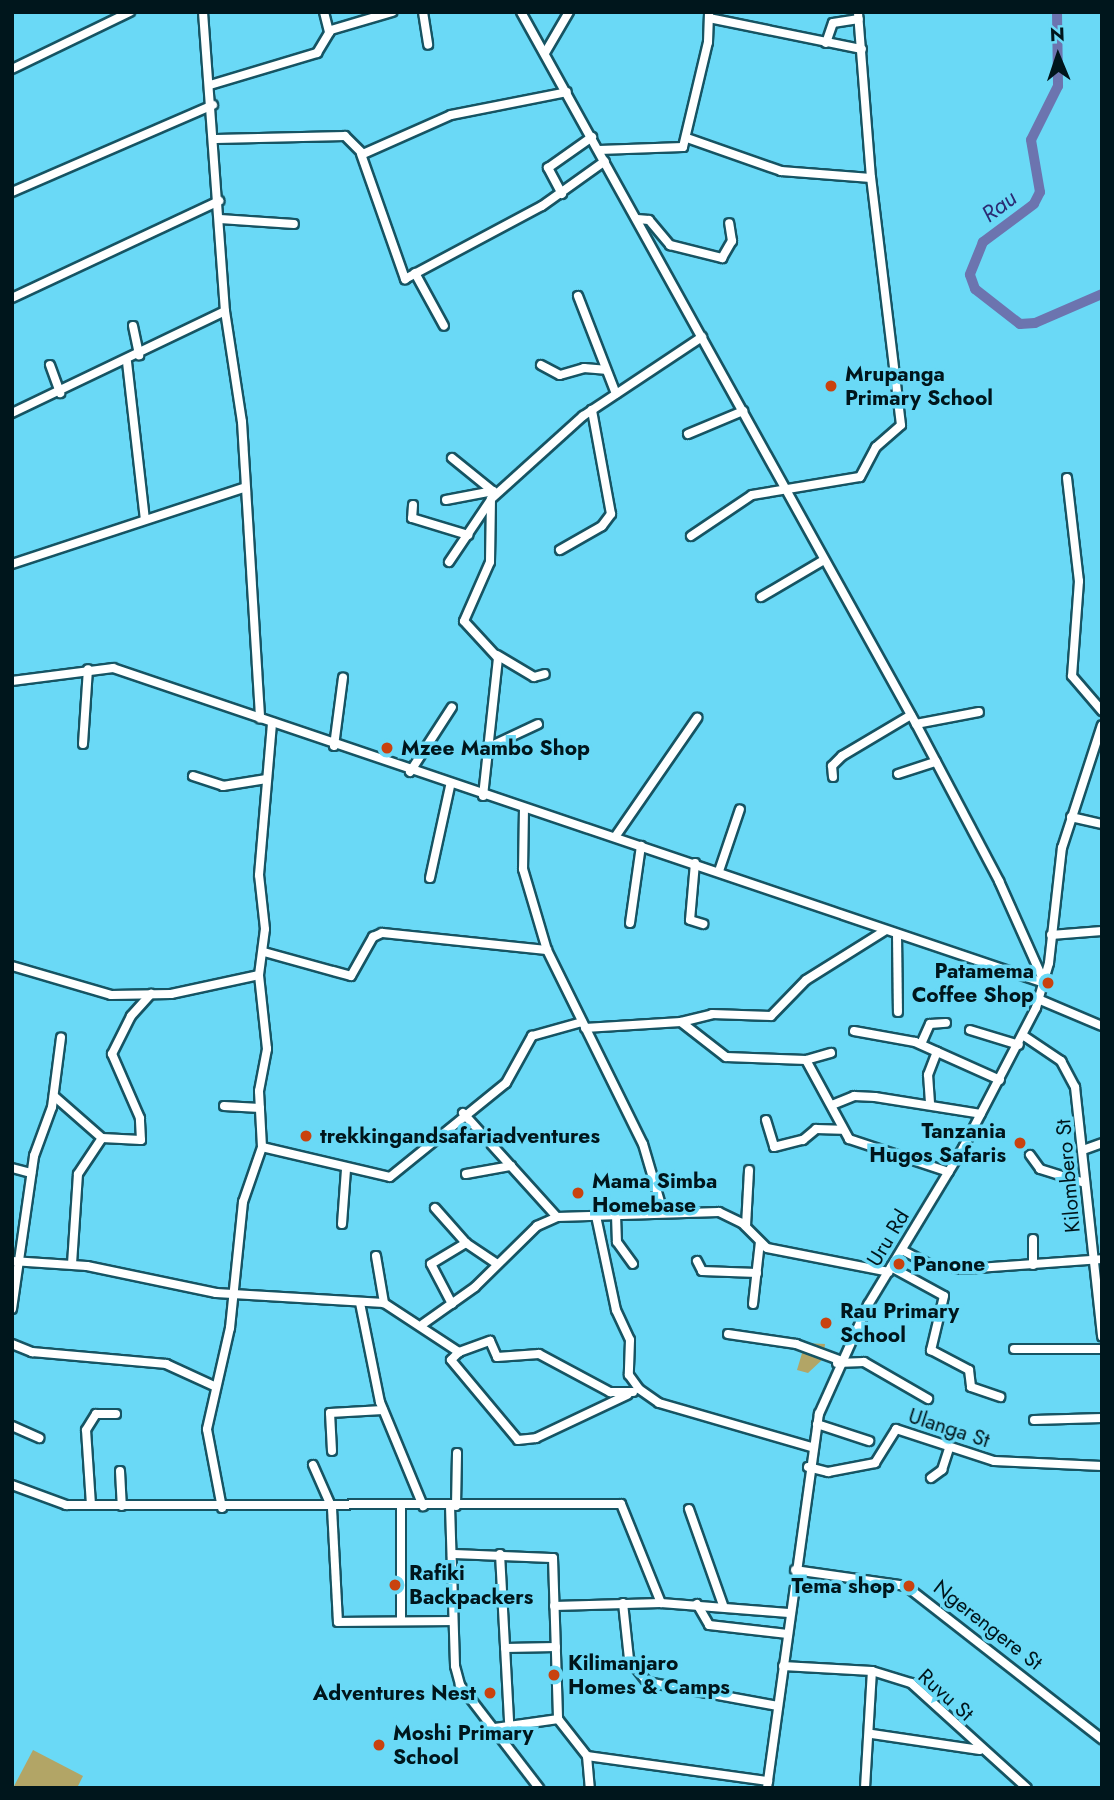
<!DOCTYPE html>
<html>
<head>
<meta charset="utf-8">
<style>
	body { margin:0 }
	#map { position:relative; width:1114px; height:1800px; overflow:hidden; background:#6ad9f6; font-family:Jost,sans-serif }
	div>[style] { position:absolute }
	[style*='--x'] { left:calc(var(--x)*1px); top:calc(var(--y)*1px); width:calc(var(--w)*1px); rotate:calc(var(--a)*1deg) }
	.green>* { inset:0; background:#b2a566 }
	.river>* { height:10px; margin:-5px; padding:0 5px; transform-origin:5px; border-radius:5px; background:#6c74af }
	.roads { filter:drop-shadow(2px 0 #165463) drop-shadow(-2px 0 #165463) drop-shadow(0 2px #165463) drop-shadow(0 -2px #165463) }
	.minor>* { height:8px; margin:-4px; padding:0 4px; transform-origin:4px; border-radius:4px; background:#fff }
	.dots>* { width:19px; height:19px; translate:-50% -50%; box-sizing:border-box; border:4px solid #6ad9f6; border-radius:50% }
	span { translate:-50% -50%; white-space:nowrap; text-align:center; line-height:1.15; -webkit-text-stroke:7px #6ad9f6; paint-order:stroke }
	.poi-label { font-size:21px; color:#00161c; font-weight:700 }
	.left { translate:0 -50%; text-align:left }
	.right { translate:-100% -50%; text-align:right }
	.street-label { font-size:21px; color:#00161c }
	.water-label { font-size:23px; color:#2b2b73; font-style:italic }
	.frame { position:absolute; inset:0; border:14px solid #00161c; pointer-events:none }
	.north { position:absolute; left:1023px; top:21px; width:70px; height:70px; -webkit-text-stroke:5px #6ad9f6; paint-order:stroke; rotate:358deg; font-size:19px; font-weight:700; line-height:28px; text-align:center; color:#00161c }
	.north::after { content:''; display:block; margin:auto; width:24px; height:32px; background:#00161c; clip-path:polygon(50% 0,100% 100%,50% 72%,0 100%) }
</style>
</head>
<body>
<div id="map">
	<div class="green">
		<i style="clip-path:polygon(805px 1343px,825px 1344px,823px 1359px,808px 1373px,797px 1370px)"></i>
		<i style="clip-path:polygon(33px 1750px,83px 1776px,77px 1788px,13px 1788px)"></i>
	</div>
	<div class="river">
		<i style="--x:1057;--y:12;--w:74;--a:89.2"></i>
		<i style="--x:1058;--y:86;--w:60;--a:116.6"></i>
		<i style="--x:1031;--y:140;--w:53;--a:80.2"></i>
		<i style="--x:1040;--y:192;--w:13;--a:117"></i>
		<i style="--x:1034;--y:204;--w:64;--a:143.3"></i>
		<i style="--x:983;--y:242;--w:35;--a:112"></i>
		<i style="--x:970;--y:275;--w:15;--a:70"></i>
		<i style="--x:975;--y:289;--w:57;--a:37.9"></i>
		<i style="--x:1020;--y:324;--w:15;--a:-4"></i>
		<i style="--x:1035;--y:323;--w:73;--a:-23.4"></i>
	</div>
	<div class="roads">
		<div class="minor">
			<i style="--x:203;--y:12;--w:300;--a:85.8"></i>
			<i style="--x:225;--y:311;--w:112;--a:81.3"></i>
			<i style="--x:242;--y:422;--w:297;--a:86.5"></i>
			<i style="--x:324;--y:12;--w:21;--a:76"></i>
			<i style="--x:423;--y:12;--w:33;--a:81"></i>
			<i style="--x:521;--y:12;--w:814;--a:60.98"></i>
			<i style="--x:916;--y:724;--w:178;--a:62.1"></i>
			<i style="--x:999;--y:881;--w:105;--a:65.9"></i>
			<i style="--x:709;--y:18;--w:156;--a:11.5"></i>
			<i style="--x:826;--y:43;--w:21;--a:-71"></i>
			<i style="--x:833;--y:23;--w:26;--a:-9"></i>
			<i style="--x:545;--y:53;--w:48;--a:-59.7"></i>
			<i style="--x:12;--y:69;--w:131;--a:-25.8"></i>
			<i style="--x:210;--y:85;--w:112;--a:-16.7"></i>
			<i style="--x:317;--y:53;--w:27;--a:-59"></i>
			<i style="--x:331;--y:30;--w:64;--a:-16.4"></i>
			<i style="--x:687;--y:138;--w:100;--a:19.3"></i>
			<i style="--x:781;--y:171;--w:90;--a:4.4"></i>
			<i style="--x:216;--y:139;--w:129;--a:-1.3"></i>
			<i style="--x:345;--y:136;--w:25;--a:45"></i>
			<i style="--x:363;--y:154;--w:96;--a:-23.9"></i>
			<i style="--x:451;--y:115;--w:118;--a:-11.2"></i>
			<i style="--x:599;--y:150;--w:84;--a:-2"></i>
			<i style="--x:683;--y:147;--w:108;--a:-76.6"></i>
			<i style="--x:708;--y:42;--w:30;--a:-88"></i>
			<i style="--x:361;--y:154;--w:133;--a:70.6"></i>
			<i style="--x:405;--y:279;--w:155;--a:-28.1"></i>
			<i style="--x:542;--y:206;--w:77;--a:-35.5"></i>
			<i style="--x:12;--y:192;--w:219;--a:-23.4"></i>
			<i style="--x:562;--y:194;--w:30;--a:-118"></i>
			<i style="--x:548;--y:168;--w:54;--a:-35.2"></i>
			<i style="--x:220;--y:219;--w:74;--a:3.9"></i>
			<i style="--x:637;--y:219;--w:12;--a:5"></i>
			<i style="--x:649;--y:220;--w:33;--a:50"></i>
			<i style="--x:670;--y:245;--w:54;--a:14"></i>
			<i style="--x:722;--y:258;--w:20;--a:-60"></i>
			<i style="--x:732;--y:241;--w:18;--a:-99"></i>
			<i style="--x:415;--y:273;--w:60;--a:61.3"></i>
			<i style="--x:578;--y:296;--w:105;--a:68.8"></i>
			<i style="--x:12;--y:298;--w:229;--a:-25.1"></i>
			<i style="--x:133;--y:326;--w:30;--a:78"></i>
			<i style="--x:127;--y:362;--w:158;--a:83.5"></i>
			<i style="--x:50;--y:365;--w:30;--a:70"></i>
			<i style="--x:541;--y:365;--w:21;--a:28"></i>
			<i style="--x:560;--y:375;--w:25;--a:-16"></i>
			<i style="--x:584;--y:368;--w:21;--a:5"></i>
			<i style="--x:12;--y:413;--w:236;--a:-25.6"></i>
			<i style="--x:688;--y:434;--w:60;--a:-22.7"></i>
			<i style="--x:452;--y:458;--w:55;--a:39.1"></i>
			<i style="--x:1067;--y:478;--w:104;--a:83.4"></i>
			<i style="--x:1079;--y:581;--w:95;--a:94.2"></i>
			<i style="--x:1072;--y:676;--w:46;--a:49.4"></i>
			<i style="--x:446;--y:500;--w:48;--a:-10.8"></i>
			<i style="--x:413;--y:505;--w:13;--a:94"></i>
			<i style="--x:412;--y:518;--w:59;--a:16.9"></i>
			<i style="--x:691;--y:536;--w:73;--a:-33.9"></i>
			<i style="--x:752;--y:495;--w:109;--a:-9.5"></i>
			<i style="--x:860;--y:477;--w:34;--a:-62"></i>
			<i style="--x:876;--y:447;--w:33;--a:-41"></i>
			<i style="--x:901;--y:425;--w:249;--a:-96.9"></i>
			<i style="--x:871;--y:178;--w:167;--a:-94.5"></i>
			<i style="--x:560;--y:550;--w:48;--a:-29.7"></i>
			<i style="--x:602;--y:526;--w:15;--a:-53"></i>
			<i style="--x:611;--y:514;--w:106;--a:-100.4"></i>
			<i style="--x:449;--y:562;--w:73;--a:-56.1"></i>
			<i style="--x:12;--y:564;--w:243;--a:-18.2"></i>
			<i style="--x:761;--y:597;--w:73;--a:-30.4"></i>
			<i style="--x:497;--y:655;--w:43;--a:30.7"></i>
			<i style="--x:534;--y:677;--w:11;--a:-15"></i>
			<i style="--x:12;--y:681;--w:102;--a:-7.3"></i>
			<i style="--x:113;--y:668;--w:980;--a:18.69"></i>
			<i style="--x:916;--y:724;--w:64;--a:-10.8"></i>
			<i style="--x:83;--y:744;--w:75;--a:-86.2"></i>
			<i style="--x:334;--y:746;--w:69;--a:-82.5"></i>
			<i style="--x:489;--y:747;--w:54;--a:-25.1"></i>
			<i style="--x:410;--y:772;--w:77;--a:-57.1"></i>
			<i style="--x:898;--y:774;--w:40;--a:-18"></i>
			<i style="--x:193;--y:776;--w:32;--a:18"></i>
			<i style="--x:223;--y:786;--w:44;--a:-9.2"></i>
			<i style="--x:833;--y:777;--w:11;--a:-95"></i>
			<i style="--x:832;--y:766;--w:14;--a:-45"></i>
			<i style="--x:842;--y:756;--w:80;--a:-30.7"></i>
			<i style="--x:483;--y:796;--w:139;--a:-83.8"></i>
			<i style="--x:498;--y:658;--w:50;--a:-132.6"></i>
			<i style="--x:464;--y:621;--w:64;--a:-66.2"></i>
			<i style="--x:490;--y:562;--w:63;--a:-89.1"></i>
			<i style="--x:491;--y:499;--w:124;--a:-42.1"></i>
			<i style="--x:583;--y:416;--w:143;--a:-33.6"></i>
			<i style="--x:524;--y:808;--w:61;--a:90.9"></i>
			<i style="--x:523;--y:869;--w:84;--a:73.5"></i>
			<i style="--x:547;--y:950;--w:216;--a:63.7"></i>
			<i style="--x:643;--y:1144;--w:71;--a:73.6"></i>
			<i style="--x:1071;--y:817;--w:32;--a:13"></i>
			<i style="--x:615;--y:837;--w:145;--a:-55.4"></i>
			<i style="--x:695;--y:863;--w:57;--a:95"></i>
			<i style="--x:690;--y:920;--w:14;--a:17"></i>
			<i style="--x:719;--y:871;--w:65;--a:-71.3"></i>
			<i style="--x:430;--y:878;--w:94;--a:-77.7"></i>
			<i style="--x:630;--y:923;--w:78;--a:-81.9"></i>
			<i style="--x:897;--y:934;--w:78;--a:89.3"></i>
			<i style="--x:1051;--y:935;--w:51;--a:-4.5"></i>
			<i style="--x:264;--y:952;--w:90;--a:15.4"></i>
			<i style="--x:351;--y:976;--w:45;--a:-60.6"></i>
			<i style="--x:373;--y:937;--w:10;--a:-24"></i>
			<i style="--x:382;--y:933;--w:166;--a:5.9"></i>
			<i style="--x:12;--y:966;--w:103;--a:16.3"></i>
			<i style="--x:111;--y:995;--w:60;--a:-1"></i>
			<i style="--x:171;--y:994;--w:90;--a:-12.2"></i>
			<i style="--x:1038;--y:999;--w:69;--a:22.9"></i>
			<i style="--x:681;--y:1022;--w:32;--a:-14"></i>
			<i style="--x:712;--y:1014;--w:59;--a:1.9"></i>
			<i style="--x:771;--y:1016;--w:50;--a:-45.8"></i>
			<i style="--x:806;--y:980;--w:94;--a:-32"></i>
			<i style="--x:585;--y:1028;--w:96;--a:-3.6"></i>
			<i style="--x:681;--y:1022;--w:57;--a:37.9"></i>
			<i style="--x:726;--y:1057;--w:80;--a:2.1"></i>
			<i style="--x:806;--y:1060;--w:90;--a:61.4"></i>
			<i style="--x:849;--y:1139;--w:105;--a:18.3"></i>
			<i style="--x:970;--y:1030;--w:51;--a:17"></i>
			<i style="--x:854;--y:1031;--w:62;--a:10.2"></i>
			<i style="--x:915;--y:1042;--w:93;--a:24.1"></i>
			<i style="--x:1024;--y:1036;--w:45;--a:34"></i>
			<i style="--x:1061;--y:1061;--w:30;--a:62"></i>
			<i style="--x:1075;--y:1087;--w:251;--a:83.8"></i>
			<i style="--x:921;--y:1044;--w:22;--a:-66"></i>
			<i style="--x:930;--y:1024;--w:16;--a:-4"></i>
			<i style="--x:806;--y:1060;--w:26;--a:-16"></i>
			<i style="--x:54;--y:1096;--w:64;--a:41.2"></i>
			<i style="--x:102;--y:1138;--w:39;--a:3"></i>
			<i style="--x:141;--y:1140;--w:22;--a:-93"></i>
			<i style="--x:140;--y:1118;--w:70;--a:-113.6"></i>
			<i style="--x:112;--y:1054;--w:42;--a:-63.4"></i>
			<i style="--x:131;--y:1016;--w:30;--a:-48"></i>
			<i style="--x:930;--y:1103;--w:28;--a:-94"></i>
			<i style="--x:928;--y:1075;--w:25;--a:-69"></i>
			<i style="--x:832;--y:1105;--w:24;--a:-22"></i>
			<i style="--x:854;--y:1096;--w:21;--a:3"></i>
			<i style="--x:875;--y:1097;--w:107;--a:9.1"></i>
			<i style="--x:224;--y:1106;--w:36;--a:3"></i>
			<i style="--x:463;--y:1113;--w:140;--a:47.9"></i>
			<i style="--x:766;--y:1120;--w:28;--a:73"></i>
			<i style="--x:774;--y:1147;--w:30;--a:-14"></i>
			<i style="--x:803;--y:1140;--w:17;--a:-40"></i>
			<i style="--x:816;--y:1129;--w:25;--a:2"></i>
			<i style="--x:262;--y:1147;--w:131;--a:13.2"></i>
			<i style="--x:390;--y:1177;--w:149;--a:-39"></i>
			<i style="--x:506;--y:1083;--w:54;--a:-61"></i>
			<i style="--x:532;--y:1036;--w:52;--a:-15.6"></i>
			<i style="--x:1083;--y:1150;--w:20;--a:-20"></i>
			<i style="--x:1030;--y:1155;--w:17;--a:54"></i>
			<i style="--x:1040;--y:1169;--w:47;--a:17.3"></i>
			<i style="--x:12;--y:1168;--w:20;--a:15"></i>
			<i style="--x:466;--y:1174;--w:46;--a:-10.1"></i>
			<i style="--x:435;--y:1208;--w:47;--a:48.5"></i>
			<i style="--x:466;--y:1243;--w:37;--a:34"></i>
			<i style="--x:616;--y:1215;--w:27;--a:88"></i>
			<i style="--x:617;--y:1242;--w:27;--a:54"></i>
			<i style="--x:596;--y:1216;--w:96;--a:78"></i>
			<i style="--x:616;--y:1310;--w:33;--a:65"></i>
			<i style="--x:630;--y:1340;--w:35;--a:92"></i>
			<i style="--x:629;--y:1375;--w:17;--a:54"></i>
			<i style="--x:639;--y:1389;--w:24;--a:35"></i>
			<i style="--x:659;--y:1403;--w:158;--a:16.1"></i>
			<i style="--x:342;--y:1224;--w:55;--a:-85.8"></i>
			<i style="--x:746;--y:1226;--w:56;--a:-86.9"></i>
			<i style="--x:1033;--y:1239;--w:26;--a:90"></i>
			<i style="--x:902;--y:1250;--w:30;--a:28"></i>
			<i style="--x:928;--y:1264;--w:36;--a:8"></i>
			<i style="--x:964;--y:1269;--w:138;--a:-4.1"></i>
			<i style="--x:376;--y:1256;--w:48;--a:80.3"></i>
			<i style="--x:12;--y:1261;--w:75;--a:3.8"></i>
			<i style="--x:87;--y:1266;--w:132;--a:11.8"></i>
			<i style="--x:216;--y:1293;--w:168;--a:3.4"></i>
			<i style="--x:384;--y:1303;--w:90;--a:33.2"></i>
			<i style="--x:459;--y:1352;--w:33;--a:-20"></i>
			<i style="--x:490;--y:1341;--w:17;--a:66"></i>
			<i style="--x:497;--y:1357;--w:42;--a:-4.1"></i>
			<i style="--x:539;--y:1354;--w:81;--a:28.2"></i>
			<i style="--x:610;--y:1392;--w:23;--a:0"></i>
			<i style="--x:697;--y:1261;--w:11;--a:63"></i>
			<i style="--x:702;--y:1271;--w:55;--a:2.1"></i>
			<i style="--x:72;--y:1264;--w:90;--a:-86.2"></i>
			<i style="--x:78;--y:1174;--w:43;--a:-56.3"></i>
			<i style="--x:891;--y:1267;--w:60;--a:28.7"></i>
			<i style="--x:944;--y:1296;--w:56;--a:103.5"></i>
			<i style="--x:931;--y:1350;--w:43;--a:27.8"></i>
			<i style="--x:969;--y:1370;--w:17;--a:83"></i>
			<i style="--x:971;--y:1387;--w:31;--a:19"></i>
			<i style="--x:360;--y:1303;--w:101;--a:78.6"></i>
			<i style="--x:380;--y:1402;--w:113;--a:67.5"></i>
			<i style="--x:452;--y:1304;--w:45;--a:-117.7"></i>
			<i style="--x:431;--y:1264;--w:41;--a:-31"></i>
			<i style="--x:753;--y:1304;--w:62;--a:-83.6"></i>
			<i style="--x:12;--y:1309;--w:155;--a:-81.8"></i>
			<i style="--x:34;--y:1156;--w:52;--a:-69.8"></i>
			<i style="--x:52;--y:1107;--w:70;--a:-82.6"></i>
			<i style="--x:423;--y:1324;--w:64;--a:-35.4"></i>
			<i style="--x:475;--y:1287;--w:87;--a:-44.5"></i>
			<i style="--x:537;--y:1226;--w:22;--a:-24"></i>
			<i style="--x:557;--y:1217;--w:162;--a:-1.8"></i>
			<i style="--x:719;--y:1212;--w:25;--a:26"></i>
			<i style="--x:742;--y:1223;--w:35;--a:45"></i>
			<i style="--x:767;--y:1248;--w:124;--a:11.1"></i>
			<i style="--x:728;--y:1334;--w:69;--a:8.4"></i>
			<i style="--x:796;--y:1344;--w:46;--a:20.4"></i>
			<i style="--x:12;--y:1344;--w:22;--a:22"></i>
			<i style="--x:32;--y:1352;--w:135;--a:5.1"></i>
			<i style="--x:166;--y:1364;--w:55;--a:24.7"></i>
			<i style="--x:1014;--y:1349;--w:88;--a:0"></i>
			<i style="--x:459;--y:1352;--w:11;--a:135"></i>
			<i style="--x:451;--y:1360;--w:104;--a:50.1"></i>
			<i style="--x:518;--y:1440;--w:18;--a:-6"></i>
			<i style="--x:536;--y:1438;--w:101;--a:-25.3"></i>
			<i style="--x:837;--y:1363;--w:27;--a:-2"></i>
			<i style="--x:864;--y:1362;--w:74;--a:30"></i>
			<i style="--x:1034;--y:1420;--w:68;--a:-1.7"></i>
			<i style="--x:817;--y:1424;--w:55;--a:18.1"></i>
			<i style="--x:12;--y:1426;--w:30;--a:24"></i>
			<i style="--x:332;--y:1451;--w:38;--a:-93"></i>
			<i style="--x:330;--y:1413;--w:53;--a:-3.2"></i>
			<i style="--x:313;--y:1465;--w:47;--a:66.2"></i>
			<i style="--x:332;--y:1508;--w:114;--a:87"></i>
			<i style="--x:338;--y:1622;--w:115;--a:-0.5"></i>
			<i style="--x:808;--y:1467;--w:21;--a:14"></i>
			<i style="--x:828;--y:1472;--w:48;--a:-10.8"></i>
			<i style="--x:875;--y:1463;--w:40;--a:-58"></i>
			<i style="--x:896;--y:1429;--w:103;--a:18.1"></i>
			<i style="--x:994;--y:1461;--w:108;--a:2.7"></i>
			<i style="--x:120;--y:1471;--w:35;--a:87"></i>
			<i style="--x:931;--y:1478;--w:14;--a:-36"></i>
			<i style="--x:942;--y:1470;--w:23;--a:-72"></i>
			<i style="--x:12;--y:1485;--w:58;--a:20.3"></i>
			<i style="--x:66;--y:1505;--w:555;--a:-0.1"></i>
			<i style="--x:621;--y:1504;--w:107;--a:68"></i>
			<i style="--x:91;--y:1505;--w:75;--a:-93.8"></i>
			<i style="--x:86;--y:1430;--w:19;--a:-58"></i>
			<i style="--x:96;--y:1414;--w:20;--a:0"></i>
			<i style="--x:401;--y:1506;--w:115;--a:90"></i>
			<i style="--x:450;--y:1506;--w:160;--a:88.2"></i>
			<i style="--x:455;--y:1666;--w:20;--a:75"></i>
			<i style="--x:460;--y:1685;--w:130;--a:52.5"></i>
			<i style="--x:456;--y:1506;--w:53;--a:-88.9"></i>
			<i style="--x:222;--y:1508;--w:80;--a:-100.8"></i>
			<i style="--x:207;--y:1429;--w:104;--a:-77.2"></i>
			<i style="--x:230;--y:1328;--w:127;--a:-84.1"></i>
			<i style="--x:243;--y:1202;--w:58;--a:-70.9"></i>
			<i style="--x:262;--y:1147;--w:56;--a:-93.1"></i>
			<i style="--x:259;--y:1091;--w:43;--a:-79.2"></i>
			<i style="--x:267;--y:1049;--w:74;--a:-96.2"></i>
			<i style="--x:259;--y:975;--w:46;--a:-82.6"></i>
			<i style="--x:265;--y:929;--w:54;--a:-96.3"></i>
			<i style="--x:259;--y:875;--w:153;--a:-85.1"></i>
			<i style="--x:689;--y:1509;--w:102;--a:70.5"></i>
			<i style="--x:452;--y:1554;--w:101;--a:2.3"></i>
			<i style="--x:553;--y:1558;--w:161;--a:88.2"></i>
			<i style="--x:558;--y:1719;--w:47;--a:51.9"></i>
			<i style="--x:587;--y:1756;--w:183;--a:7.9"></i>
			<i style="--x:500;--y:1554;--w:168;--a:86.9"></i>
			<i style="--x:795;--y:1570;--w:112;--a:8.2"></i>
			<i style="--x:906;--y:1586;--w:249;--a:38"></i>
			<i style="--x:623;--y:1603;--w:56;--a:83.9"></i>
			<i style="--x:629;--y:1659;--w:29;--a:52"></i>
			<i style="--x:647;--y:1682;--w:133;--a:10.4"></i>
			<i style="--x:697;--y:1604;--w:24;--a:60"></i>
			<i style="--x:709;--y:1625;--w:79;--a:6.6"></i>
			<i style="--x:554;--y:1606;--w:107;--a:-1.6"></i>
			<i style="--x:661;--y:1603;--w:128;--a:4.5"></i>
			<i style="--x:505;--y:1648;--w:51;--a:-1.1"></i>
			<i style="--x:783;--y:1666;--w:89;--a:3.2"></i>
			<i style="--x:872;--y:1671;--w:41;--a:17.1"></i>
			<i style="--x:911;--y:1683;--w:156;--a:42.2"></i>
			<i style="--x:495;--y:1728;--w:64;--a:-8.1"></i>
			<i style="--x:872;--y:1734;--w:109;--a:8.4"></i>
			<i style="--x:587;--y:1756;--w:32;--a:85"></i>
			<i style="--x:767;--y:1788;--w:378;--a:-82.1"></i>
			<i style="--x:819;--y:1414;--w:120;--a:-65.8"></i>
			<i style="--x:868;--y:1305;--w:184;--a:-58.8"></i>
			<i style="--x:963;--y:1148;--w:158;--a:-62.5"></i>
			<i style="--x:1036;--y:1008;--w:47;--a:-73.9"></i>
			<i style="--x:1049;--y:963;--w:116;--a:-83.6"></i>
			<i style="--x:1062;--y:848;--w:129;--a:-72"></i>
			<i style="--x:865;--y:1788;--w:117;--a:-86.6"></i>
		</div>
	</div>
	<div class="dots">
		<i style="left:831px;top:386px;background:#c9420e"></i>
		<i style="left:387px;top:748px;background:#c9420e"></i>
		<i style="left:1048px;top:983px;background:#c9420e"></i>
		<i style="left:306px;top:1136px;background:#c9420e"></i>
		<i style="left:1020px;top:1143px;background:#c9420e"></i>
		<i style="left:578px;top:1193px;background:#c9420e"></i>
		<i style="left:899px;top:1264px;background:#c9420e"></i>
		<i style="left:826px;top:1323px;background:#c9420e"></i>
		<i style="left:395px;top:1585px;background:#c9420e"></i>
		<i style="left:909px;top:1586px;background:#c9420e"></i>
		<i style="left:554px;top:1675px;background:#c9420e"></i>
		<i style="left:490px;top:1693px;background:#c9420e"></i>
		<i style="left:379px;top:1745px;background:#c9420e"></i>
	</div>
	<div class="poi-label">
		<span class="left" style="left:845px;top:386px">Mrupanga<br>Primary School</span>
		<span class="left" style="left:401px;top:748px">Mzee Mambo Shop</span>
		<span class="right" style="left:1034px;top:983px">Patamema<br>Coffee Shop</span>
		<span class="right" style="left:1006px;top:1143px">Tanzania<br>Hugos Safaris</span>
		<span class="left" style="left:320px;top:1136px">trekkingandsafariadventures</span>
		<span class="left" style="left:592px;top:1193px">Mama Simba<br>Homebase</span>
		<span class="left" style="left:913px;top:1264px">Panone</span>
		<span class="left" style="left:840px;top:1323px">Rau Primary<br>School</span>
		<span class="left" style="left:409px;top:1585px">Rafiki<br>Backpackers</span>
		<span class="right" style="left:895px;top:1586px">Tema shop</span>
		<span class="left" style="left:568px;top:1675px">Kilimanjaro<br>Homes &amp; Camps</span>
		<span class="right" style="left:476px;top:1693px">Adventures Nest</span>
		<span class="left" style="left:393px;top:1745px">Moshi Primary<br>School</span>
	</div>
	<div class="street-label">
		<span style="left:1068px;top:1176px;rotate:-95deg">Kilombero St</span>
		<span style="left:888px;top:1238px;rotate:-59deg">Uru Rd</span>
		<span style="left:949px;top:1428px;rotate:18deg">Ulanga St</span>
		<span style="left:988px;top:1625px;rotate:38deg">Ngerengere St</span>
		<span style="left:946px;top:1695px;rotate:42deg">Ruvu St</span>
	</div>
	<div class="water-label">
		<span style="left:999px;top:206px;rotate:-37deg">Rau</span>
	</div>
	<div class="frame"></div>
	<div class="north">N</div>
</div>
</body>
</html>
